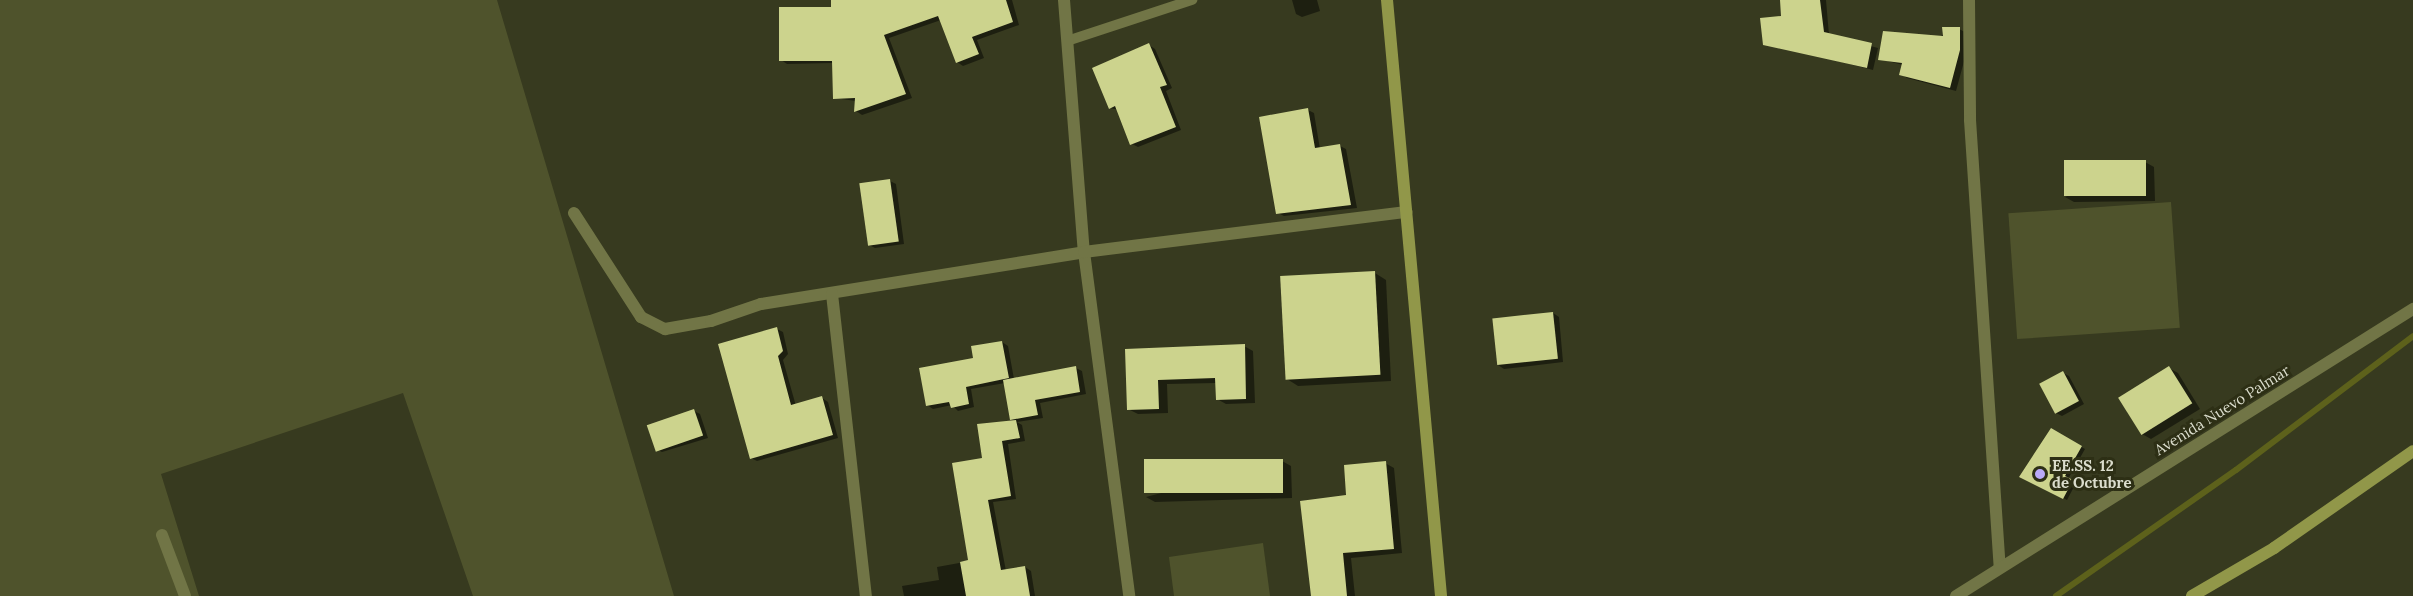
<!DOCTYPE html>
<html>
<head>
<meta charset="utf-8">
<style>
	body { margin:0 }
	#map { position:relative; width:2413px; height:596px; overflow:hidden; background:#373a1f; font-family:Lora,serif }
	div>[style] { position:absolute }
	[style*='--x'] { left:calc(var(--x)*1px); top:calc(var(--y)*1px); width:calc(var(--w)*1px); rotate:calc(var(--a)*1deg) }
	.green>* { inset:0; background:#4f532c; transform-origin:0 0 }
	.shadow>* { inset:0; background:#0007 }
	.stream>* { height:6px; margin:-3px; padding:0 3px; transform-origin:3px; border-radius:3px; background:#5d611b }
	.building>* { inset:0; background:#ccd38d; transform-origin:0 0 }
	.lane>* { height:10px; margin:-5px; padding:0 5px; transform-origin:5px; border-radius:5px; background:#717546 }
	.street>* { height:12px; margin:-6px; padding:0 6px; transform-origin:6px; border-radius:6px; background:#717546 }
	.secondary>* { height:12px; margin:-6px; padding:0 6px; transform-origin:6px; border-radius:6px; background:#919749 }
	.dots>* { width:16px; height:16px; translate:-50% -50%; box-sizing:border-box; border:3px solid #2d2f15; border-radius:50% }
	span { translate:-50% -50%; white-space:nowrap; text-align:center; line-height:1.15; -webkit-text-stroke:6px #2d2f15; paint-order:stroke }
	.street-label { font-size:15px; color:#dbddcd }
	.poi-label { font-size:15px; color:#dbddcd; font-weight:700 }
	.left { translate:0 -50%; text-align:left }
</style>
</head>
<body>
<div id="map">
	<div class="green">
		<i style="clip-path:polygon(0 0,497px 0,674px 596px,473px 596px,403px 393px,161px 474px,199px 596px,0 596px)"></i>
		<i style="left:2171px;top:202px;width:126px;height:163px;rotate:86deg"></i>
		<i style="clip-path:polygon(1263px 543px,1270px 596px,1174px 596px,1169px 557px)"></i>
	</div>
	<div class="shadow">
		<i style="clip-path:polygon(834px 0,1012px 0,1019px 25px,977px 40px,984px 58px,963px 66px,957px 62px,941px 20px,889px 38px,912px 98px,862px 115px,856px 111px,856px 101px,834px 98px,833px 63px,787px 64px,781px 60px,832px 8px)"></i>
		<i style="clip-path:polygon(1292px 0,1317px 0,1320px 11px,1302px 17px,1296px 14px)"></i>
		<i style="clip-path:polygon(1806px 0,1826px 0,1829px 35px,1878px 48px,1873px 70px,1818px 56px)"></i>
		<i style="clip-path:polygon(1959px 29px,1965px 32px,1966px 54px,1956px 91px,1907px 78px,1901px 74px,1903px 65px,1880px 59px)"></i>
		<i style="clip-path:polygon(1149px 45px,1155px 49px,1172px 88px,1166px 91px,1181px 130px,1138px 147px,1132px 144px,1119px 110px,1110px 108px)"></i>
		<i style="clip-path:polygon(1308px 110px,1314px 113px,1320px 149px,1340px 146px,1346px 149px,1357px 208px,1284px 216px,1278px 213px)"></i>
		<i style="clip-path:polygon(2145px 162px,2154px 167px,2155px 201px,2074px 202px,2065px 197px)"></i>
		<i style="clip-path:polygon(890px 181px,896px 184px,904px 244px,875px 248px,869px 245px)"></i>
		<i style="clip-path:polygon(1375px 273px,1386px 280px,1391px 381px,1298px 386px,1287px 379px)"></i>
		<i style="clip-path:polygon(1553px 313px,1559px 317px,1563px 362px,1504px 369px,1498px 365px)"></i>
		<i style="clip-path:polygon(777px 329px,783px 332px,788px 354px,783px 360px,796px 406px,822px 398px,828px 402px,838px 438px,757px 461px,751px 458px)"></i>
		<i style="clip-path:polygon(1002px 342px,1008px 346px,1014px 379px,1076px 368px,1082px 371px,1086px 394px,1040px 403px,1043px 418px,1017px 422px,1022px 425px,1025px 441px,1008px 444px,1016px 499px,993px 502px,1006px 571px,1025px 567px,1031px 571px,1035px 596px,904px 596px,902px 586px,939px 580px,937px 567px,970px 561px,984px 459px,979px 425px,1016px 421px,1011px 419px,1005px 383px,971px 389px,974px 407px,958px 411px,952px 405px,933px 409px,927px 405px,975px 359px)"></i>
		<i style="clip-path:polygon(1244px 346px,1253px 351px,1255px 403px,1226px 404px,1217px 399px,1216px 383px,1167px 384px,1168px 413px,1138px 414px,1128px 409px,1127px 350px)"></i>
		<i style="clip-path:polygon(2169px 368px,2178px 373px,2200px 409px,2151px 439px,2142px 434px)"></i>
		<i style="clip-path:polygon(2063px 373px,2069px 376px,2084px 404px,2062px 416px,2056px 413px)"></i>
		<i style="clip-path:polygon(694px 411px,700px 414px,708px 438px,662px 452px,656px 449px)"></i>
		<i style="clip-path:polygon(2051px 430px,2085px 449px,2068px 479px,2076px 483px,2067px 500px,2021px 476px)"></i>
		<i style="clip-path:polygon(1282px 461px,1291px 466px,1292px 498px,1155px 502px,1146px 497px)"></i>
		<i style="clip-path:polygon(1385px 463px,1394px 468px,1402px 553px,1351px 558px,1355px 596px,1312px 596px,1348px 496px)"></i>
	</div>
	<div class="stream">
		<i style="--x:2056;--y:596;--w:220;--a:-35"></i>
		<i style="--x:2236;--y:470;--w:222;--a:-37.1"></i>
	</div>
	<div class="building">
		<i style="clip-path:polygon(831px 0,1006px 0,1013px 22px,972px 37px,979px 54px,956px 63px,938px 16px,884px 35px,906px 94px,854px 112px,855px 98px,833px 99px,832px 61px,779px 61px,779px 7px,831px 7px)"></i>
		<i style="clip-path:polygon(1780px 0,1820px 0,1824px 32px,1872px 43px,1867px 68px,1763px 45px,1760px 18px,1781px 16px)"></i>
		<i style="clip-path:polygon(1942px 27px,1960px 27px,1960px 50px,1950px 88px,1899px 75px,1902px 63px,1878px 60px,1883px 31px,1943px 36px)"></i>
		<i style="clip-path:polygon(1149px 43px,1167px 85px,1160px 87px,1176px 127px,1130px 145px,1115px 106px,1109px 109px,1092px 68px)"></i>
		<i style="clip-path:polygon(1308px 108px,1315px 148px,1340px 144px,1351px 205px,1276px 214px,1259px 117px)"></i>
		<i style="left:2146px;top:160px;width:36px;height:82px;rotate:90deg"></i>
		<i style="left:890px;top:179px;width:63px;height:31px;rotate:82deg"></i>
		<i style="left:1375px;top:271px;width:104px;height:95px;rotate:87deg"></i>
		<i style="left:1553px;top:312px;width:47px;height:61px;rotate:84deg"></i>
		<i style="clip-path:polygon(777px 327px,783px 351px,778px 356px,791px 405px,822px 396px,833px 435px,750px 459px,718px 344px)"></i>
		<i style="clip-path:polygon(1002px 341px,1009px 378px,966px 387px,969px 404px,951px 408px,949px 402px,926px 406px,919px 368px,973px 358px,971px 346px)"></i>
		<i style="clip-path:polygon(1245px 344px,1246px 399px,1216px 400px,1215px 378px,1158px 380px,1159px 409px,1127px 410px,1125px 349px)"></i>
		<i style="clip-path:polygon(1076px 366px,1080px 392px,1035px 400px,1038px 415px,1010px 420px,1003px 380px)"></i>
		<i style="left:2169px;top:366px;width:44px;height:60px;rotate:58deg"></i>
		<i style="left:2063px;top:371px;width:34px;height:27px;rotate:62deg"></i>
		<i style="left:694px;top:409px;width:28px;height:50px;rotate:71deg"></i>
		<i style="clip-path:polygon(1016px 420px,1020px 438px,1002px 441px,1011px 496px,988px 500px,1001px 570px,1025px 566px,1030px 596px,966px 596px,960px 562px,968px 560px,952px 463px,982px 458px,977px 424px)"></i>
		<i style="clip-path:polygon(2051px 428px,2082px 446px,2065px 476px,2073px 480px,2063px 499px,2019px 477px)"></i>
		<i style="left:1283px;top:459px;width:34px;height:139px;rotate:90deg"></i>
		<i style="clip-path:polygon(1386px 461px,1394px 549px,1343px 553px,1347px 596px,1311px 596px,1300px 501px,1346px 495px,1344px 465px)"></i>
	</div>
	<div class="lane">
		<i style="--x:1067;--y:41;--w:132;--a:-18.2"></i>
	</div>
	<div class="street">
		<i style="--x:1064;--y:0;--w:253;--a:85.5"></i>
		<i style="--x:1084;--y:252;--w:347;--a:82.5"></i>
		<i style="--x:1969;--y:0;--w:120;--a:89.5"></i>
		<i style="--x:1970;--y:120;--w:447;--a:86.2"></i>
		<i style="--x:574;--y:213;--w:124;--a:57.2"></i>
		<i style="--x:641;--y:317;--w:27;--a:27"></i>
		<i style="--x:665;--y:329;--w:47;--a:-9.9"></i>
		<i style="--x:711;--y:321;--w:53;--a:-18.8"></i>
		<i style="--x:761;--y:304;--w:327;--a:-9.1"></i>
		<i style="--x:1084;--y:252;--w:325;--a:-7.1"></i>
		<i style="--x:832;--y:294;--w:304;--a:83.6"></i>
		<i style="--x:162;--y:535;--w:65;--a:69.3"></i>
		<i style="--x:1956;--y:596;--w:540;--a:-32.13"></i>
	</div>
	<div class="secondary">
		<i style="--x:1387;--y:0;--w:598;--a:84.82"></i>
		<i style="--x:2192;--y:596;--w:95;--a:-30.3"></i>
		<i style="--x:2274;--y:548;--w:169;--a:-34.9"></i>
	</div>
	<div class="dots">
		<i style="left:2040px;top:474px;background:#baaaf7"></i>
	</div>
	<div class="street-label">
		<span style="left:2222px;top:410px;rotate:-32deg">Avenida Nuevo Palmar</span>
	</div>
	<div class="poi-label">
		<span class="left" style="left:2052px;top:474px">EE.SS. 12<br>de Octubre</span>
	</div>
</div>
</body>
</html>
